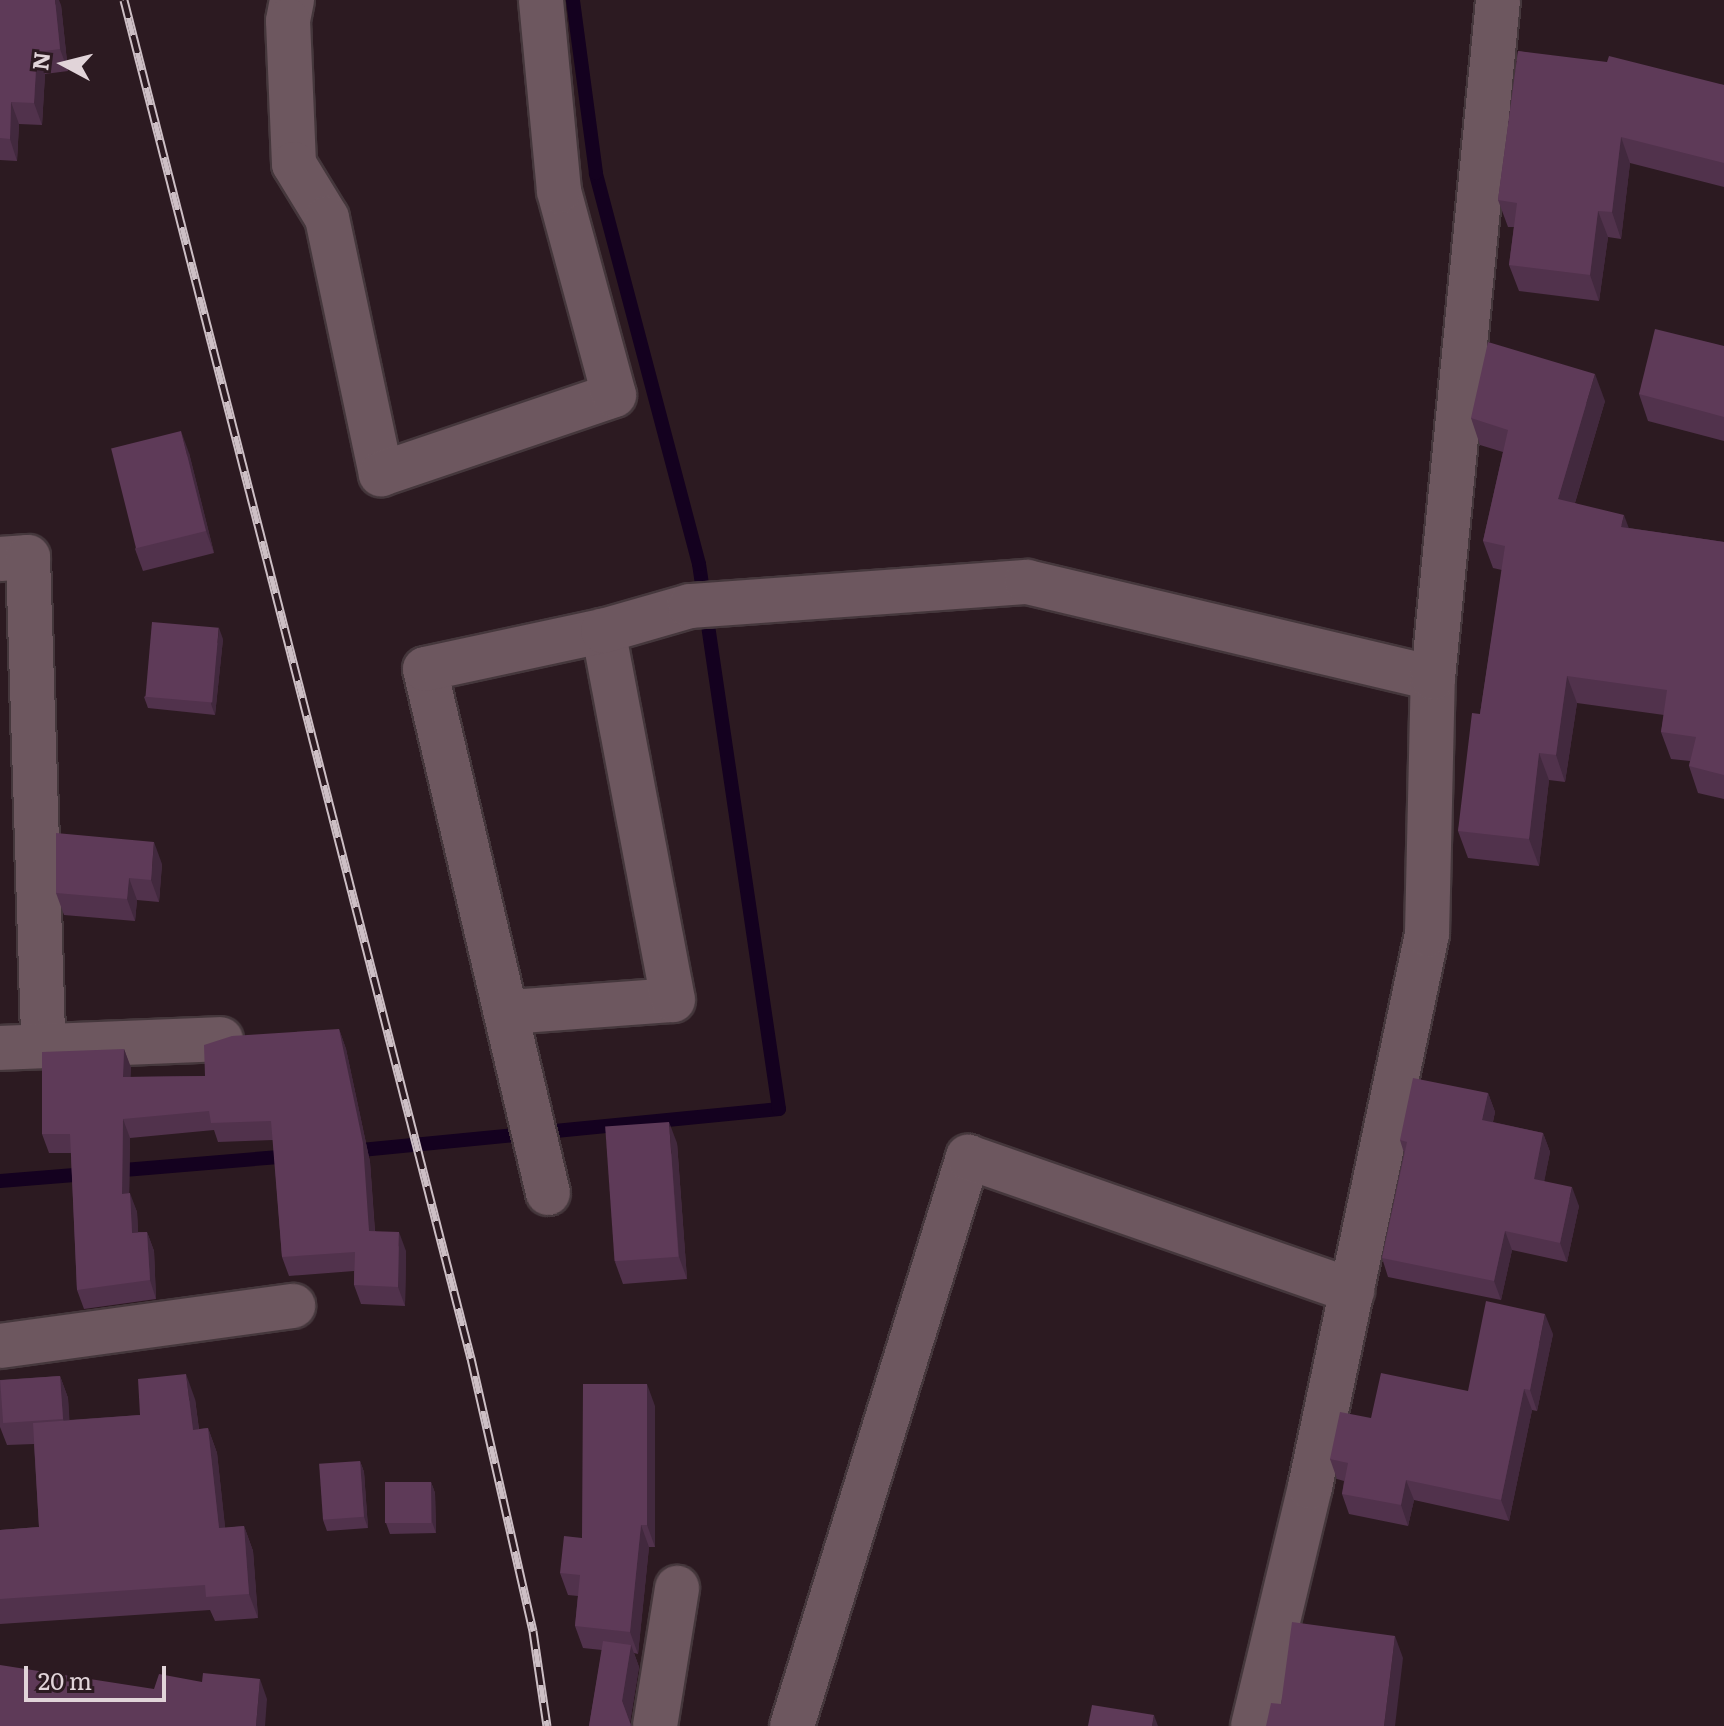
<!DOCTYPE html>
<html>
<head>
<meta charset="utf-8">
<style>
	body { margin:0 }
	#map { position:relative; width:1724px; height:1726px; overflow:hidden; background:#2c1a21; font-family:Literata,serif }
	div>[style] { position:absolute }
	[style*='--x'] { left:calc(var(--x)*1px); top:calc(var(--y)*1px); width:calc(var(--w)*1px); rotate:calc(var(--a)*1deg) }
	.stream>* { height:14px; margin:-7px; padding:0 7px; transform-origin:7px; border-radius:7px; background:#14011f }
	.roads { filter:drop-shadow(2px 0 #45373c) drop-shadow(-2px 0 #45373c) drop-shadow(0 2px #45373c) drop-shadow(0 -2px #45373c) }
	.minor>* { height:44px; margin:-22px; padding:0 22px; transform-origin:22px; border-radius:22px; background:#6d575f }
	.rail>* { height:9px; margin-top:-4.5px; transform-origin:0; background:repeating-linear-gradient(90deg,#2c1a21 0 18px,#cdbfc5 0 36px); box-sizing:border-box; border-block:2px solid #cdbfc5 }
	.wall>* { inset:0; background:#51324c }
	.shaded-wall>* { inset:0; background:#42293e }
	.building>* { inset:0; background:#5e3a58; transform-origin:0 0 }
	span { translate:-50% -50%; white-space:nowrap; text-align:center; line-height:1.15; -webkit-text-stroke:6px #2c1a21; paint-order:stroke }
	.north { position:absolute; left:24px; top:24px; width:80px; height:80px; -webkit-text-stroke:6px #2c1a21; paint-order:stroke; rotate:277deg; font-size:22px; font-weight:700; line-height:32px; text-align:center; color:#e1d4d9 }
	.north::after { content:''; display:block; margin:auto; width:28px; height:36px; background:#e1d4d9; clip-path:polygon(50% 0,100% 100%,50% 72%,0 100%) }
	.scale { position:absolute; left:24px; top:1666px; width:142px; height:36px; box-sizing:border-box; border:4px solid #e1d4d9; border-top:0; padding-left:10px; font-size:24px; line-height:28px; white-space:nowrap; color:#e1d4d9; -webkit-text-stroke:6px #2c1a21; paint-order:stroke }
</style>
</head>
<body>
<div id="map">
	<div class="stream">
		<i style="--x:351;--y:1151;--w:430;--a:-5.6"></i>
		<i style="--x:779;--y:1109;--w:551;--a:-98.35"></i>
		<i style="--x:699;--y:564;--w:404;--a:-104.8"></i>
		<i style="--x:596;--y:173;--w:175;--a:-97.6"></i>
		<i style="--x:112;--y:1171;--w:180;--a:-4.8"></i>
		<i style="--x:0;--y:1181;--w:87;--a:-4.6"></i>
	</div>
	<div class="roads">
		<div class="minor">
			<i style="--x:292;--y:0;--w:21;--a:101"></i>
			<i style="--x:288;--y:21;--w:143;--a:87.6"></i>
			<i style="--x:294;--y:164;--w:63;--a:58.6"></i>
			<i style="--x:327;--y:218;--w:262;--a:78.1"></i>
			<i style="--x:381;--y:474;--w:246;--a:-18.7"></i>
			<i style="--x:614;--y:395;--w:211;--a:-105.1"></i>
			<i style="--x:559;--y:191;--w:192;--a:-95.4"></i>
			<i style="--x:0;--y:559;--w:28;--a:-4"></i>
			<i style="--x:28;--y:557;--w:489;--a:88.2"></i>
			<i style="--x:509;--y:1012;--w:164;--a:-4.2"></i>
			<i style="--x:673;--y:1000;--w:376;--a:-100.7"></i>
			<i style="--x:0;--y:1048;--w:221;--a:-2.3"></i>
			<i style="--x:548;--y:1193;--w:538;--a:-103.21"></i>
			<i style="--x:425;--y:669;--w:182;--a:-12.1"></i>
			<i style="--x:603;--y:631;--w:91;--a:-16"></i>
			<i style="--x:690;--y:606;--w:338;--a:-4.1"></i>
			<i style="--x:1027;--y:582;--w:417;--a:13.3"></i>
			<i style="--x:0;--y:1346;--w:296;--a:-7.8"></i>
			<i style="--x:655;--y:1726;--w:140;--a:-80.9"></i>
			<i style="--x:792;--y:1726;--w:596;--a:-72.81"></i>
			<i style="--x:968;--y:1157;--w:407;--a:19.2"></i>
			<i style="--x:1253;--y:1726;--w:246;--a:-76.6"></i>
			<i style="--x:1310;--y:1487;--w:565;--a:-78.05"></i>
			<i style="--x:1427;--y:934;--w:256;--a:-88.7"></i>
			<i style="--x:1433;--y:678;--w:681;--a:-84.52"></i>
		</div>
	</div>
	<div class="rail">
		<i style="--x:124;--y:0;--w:1402;--a:75.67"></i>
		<i style="--x:471;--y:1358;--w:280;--a:77.2"></i>
		<i style="--x:533;--y:1631;--w:96;--a:81.6"></i>
	</div>
	<div class="wall">
		<i style="clip-path:polygon(0 0,61px 5px,68px 71px,45px 74px,42px 125px,19px 124px,17px 161px,0 160px)"></i>
		<i style="clip-path:polygon(1518px 51px,1724px 85px,1724px 187px,1630px 163px,1621px 239px,1608px 237px,1599px 301px,1519px 291px,1509px 265px,1514px 227px,1508px 227px,1498px 200px)"></i>
		<i style="clip-path:polygon(1724px 346px,1724px 441px,1648px 421px,1639px 394px)"></i>
		<i style="clip-path:polygon(1605px 401px,1575px 503px,1629px 528px,1724px 542px,1724px 799px,1698px 793px,1689px 766px,1690px 761px,1671px 759px,1661px 732px,1664px 715px,1577px 703px,1565px 782px,1549px 780px,1539px 866px,1468px 858px,1458px 831px,1480px 714px,1502px 570px,1493px 568px,1483px 541px,1503px 452px,1480px 445px,1471px 418px)"></i>
		<i style="clip-path:polygon(189px 453px,214px 553px,143px 571px,135px 549px)"></i>
		<i style="clip-path:polygon(223px 639px,215px 715px,148px 708px,144px 697px)"></i>
		<i style="clip-path:polygon(162px 864px,159px 902px,137px 900px,135px 921px,64px 915px,56px 893px)"></i>
		<i style="clip-path:polygon(339px 1029px,346px 1049px,370px 1162px,375px 1231px,406px 1251px,405px 1306px,361px 1304px,354px 1285px,354px 1271px,289px 1276px,282px 1257px,273px 1140px,218px 1142px,214px 1130px,130px 1138px,129px 1193px,137px 1212px,138px 1232px,147px 1232px,154px 1251px,156px 1299px,84px 1309px,77px 1290px,71px 1153px,49px 1153px,42px 1134px,124px 1049px,131px 1068px,130px 1077px,205px 1076px)"></i>
		<i style="clip-path:polygon(1488px 1093px,1495px 1112px,1493px 1122px,1543px 1133px,1550px 1152px,1544px 1181px,1579px 1206px,1567px 1262px,1512px 1250px,1501px 1300px,1388px 1277px,1382px 1258px,1404px 1153px,1400px 1140px)"></i>
		<i style="clip-path:polygon(677px 1143px,687px 1279px,623px 1284px,615px 1262px)"></i>
		<i style="clip-path:polygon(1553px 1334px,1537px 1411px,1532px 1410px,1509px 1521px,1414px 1500px,1408px 1526px,1349px 1514px,1342px 1494px,1344px 1481px,1337px 1479px,1330px 1459px,1371px 1418px,1468px 1391px)"></i>
		<i style="clip-path:polygon(60px 1376px,68px 1398px,69px 1420px,140px 1415px,195px 1399px,199px 1429px,208px 1428px,217px 1453px,225px 1528px,244px 1526px,253px 1551px,258px 1618px,215px 1621px,210px 1610px,0 1624px,0 1530px,39px 1527px,34px 1444px,7px 1445px,0 1427px,0 1380px)"></i>
		<i style="clip-path:polygon(655px 1406px,655px 1547px,649px 1547px,638px 1654px,634px 1653px,639px 1667px,630px 1722px,632px 1726px,589px 1726px,602px 1650px,583px 1648px,575px 1626px,578px 1596px,568px 1595px,560px 1573px,582px 1538px)"></i>
		<i style="clip-path:polygon(360px 1461px,364px 1472px,368px 1528px,327px 1531px,323px 1520px)"></i>
		<i style="clip-path:polygon(431px 1482px,435px 1493px,436px 1533px,390px 1534px,386px 1523px)"></i>
	</div>
	<div class="shaded-wall">
		<i style="clip-path:polygon(55px 0,59px 0,61px 5px,68px 71px,60px 49px)"></i>
		<i style="clip-path:polygon(37px 52px,45px 74px,42px 125px,34px 103px)"></i>
		<i style="clip-path:polygon(11px 102px,19px 124px,17px 161px,10px 139px)"></i>
		<i style="clip-path:polygon(1621px 137px,1630px 163px,1621px 239px,1612px 212px)"></i>
		<i style="clip-path:polygon(1598px 211px,1608px 237px,1599px 301px,1590px 275px)"></i>
		<i style="clip-path:polygon(1595px 374px,1605px 401px,1568px 526px,1558px 499px)"></i>
		<i style="clip-path:polygon(181px 431px,189px 453px,214px 553px,206px 531px)"></i>
		<i style="clip-path:polygon(1624px 515px,1634px 542px,1621px 527px)"></i>
		<i style="clip-path:polygon(219px 628px,223px 639px,215px 715px,211px 704px)"></i>
		<i style="clip-path:polygon(1567px 676px,1577px 703px,1565px 782px,1556px 755px)"></i>
		<i style="clip-path:polygon(1539px 753px,1549px 780px,1539px 866px,1529px 839px)"></i>
		<i style="clip-path:polygon(154px 842px,162px 864px,159px 902px,151px 880px)"></i>
		<i style="clip-path:polygon(129px 878px,137px 900px,135px 921px,127px 899px)"></i>
		<i style="clip-path:polygon(339px 1029px,346px 1049px,370px 1162px,376px 1250px,369px 1231px)"></i>
		<i style="clip-path:polygon(124px 1049px,131px 1068px,130px 1096px,123px 1077px)"></i>
		<i style="clip-path:polygon(1488px 1093px,1495px 1112px,1489px 1139px,1482px 1120px)"></i>
		<i style="clip-path:polygon(123px 1119px,130px 1138px,129px 1213px,122px 1194px)"></i>
		<i style="clip-path:polygon(669px 1122px,677px 1143px,687px 1279px,679px 1257px)"></i>
		<i style="clip-path:polygon(1543px 1133px,1550px 1152px,1541px 1198px,1534px 1179px)"></i>
		<i style="clip-path:polygon(1572px 1187px,1579px 1206px,1567px 1262px,1560px 1243px)"></i>
		<i style="clip-path:polygon(130px 1193px,137px 1212px,139px 1252px,132px 1233px)"></i>
		<i style="clip-path:polygon(1505px 1231px,1512px 1250px,1501px 1300px,1494px 1281px)"></i>
		<i style="clip-path:polygon(147px 1232px,154px 1251px,156px 1299px,150px 1280px)"></i>
		<i style="clip-path:polygon(399px 1232px,406px 1251px,405px 1306px,398px 1287px)"></i>
		<i style="clip-path:polygon(1545px 1314px,1553px 1334px,1537px 1411px,1530px 1390px)"></i>
		<i style="clip-path:polygon(186px 1374px,195px 1399px,202px 1454px,193px 1430px)"></i>
		<i style="clip-path:polygon(60px 1376px,68px 1398px,71px 1441px,63px 1419px)"></i>
		<i style="clip-path:polygon(647px 1384px,655px 1406px,655px 1547px,647px 1525px)"></i>
		<i style="clip-path:polygon(1524px 1389px,1532px 1410px,1509px 1521px,1501px 1500px)"></i>
		<i style="clip-path:polygon(208px 1428px,217px 1453px,228px 1553px,219px 1528px)"></i>
		<i style="clip-path:polygon(360px 1461px,364px 1472px,368px 1528px,364px 1517px)"></i>
		<i style="clip-path:polygon(1406px 1480px,1414px 1500px,1408px 1526px,1401px 1505px)"></i>
		<i style="clip-path:polygon(431px 1482px,435px 1493px,436px 1533px,432px 1522px)"></i>
		<i style="clip-path:polygon(641px 1525px,649px 1547px,638px 1654px,630px 1632px)"></i>
		<i style="clip-path:polygon(244px 1526px,253px 1551px,258px 1618px,249px 1594px)"></i>
		<i style="clip-path:polygon(1395px 1636px,1403px 1658px,1395px 1726px,1384px 1726px)"></i>
		<i style="clip-path:polygon(631px 1645px,639px 1667px,630px 1723px,622px 1701px)"></i>
		<i style="clip-path:polygon(260px 1679px,267px 1699px,265px 1726px,256px 1726px)"></i>
		<i style="clip-path:polygon(1154px 1715px,1158px 1726px,1152px 1726px)"></i>
	</div>
	<div class="building">
		<i style="clip-path:polygon(0 0,55px 0,60px 49px,37px 52px,34px 103px,11px 102px,10px 139px,0 138px)"></i>
		<i style="clip-path:polygon(1518px 51px,1607px 62px,1609px 56px,1724px 85px,1724px 163px,1621px 137px,1612px 212px,1598px 211px,1590px 275px,1509px 265px,1517px 203px,1498px 200px)"></i>
		<i style="clip-path:polygon(1655px 329px,1724px 346px,1724px 417px,1639px 394px)"></i>
		<i style="clip-path:polygon(1488px 342px,1595px 374px,1558px 499px,1624px 515px,1621px 527px,1724px 542px,1724px 775px,1689px 766px,1696px 737px,1661px 732px,1667px 690px,1567px 676px,1556px 755px,1539px 753px,1529px 839px,1458px 831px,1472px 713px,1480px 714px,1505px 546px,1483px 541px,1508px 430px,1471px 418px)"></i>
		<i style="left:181px;top:431px;width:103px;height:72px;rotate:76deg"></i>
		<i style="left:152px;top:622px;width:67px;height:75px;rotate:5deg"></i>
		<i style="clip-path:polygon(56px 833px,154px 842px,151px 880px,129px 878px,127px 899px,56px 893px)"></i>
		<i style="clip-path:polygon(339px 1029px,363px 1143px,369px 1231px,399px 1232px,398px 1287px,354px 1285px,355px 1252px,282px 1257px,271px 1121px,211px 1123px,209px 1111px,123px 1119px,122px 1194px,130px 1193px,132px 1233px,147px 1232px,150px 1280px,77px 1290px,70px 1134px,42px 1134px,42px 1052px,124px 1049px,123px 1077px,205px 1076px,204px 1045px,232px 1036px)"></i>
		<i style="clip-path:polygon(1413px 1078px,1488px 1093px,1482px 1120px,1543px 1133px,1534px 1179px,1572px 1187px,1560px 1243px,1505px 1231px,1494px 1281px,1382px 1258px,1407px 1142px,1400px 1140px)"></i>
		<i style="left:669px;top:1122px;width:135px;height:64px;rotate:86deg"></i>
		<i style="clip-path:polygon(1486px 1301px,1545px 1314px,1530px 1390px,1524px 1389px,1501px 1500px,1406px 1480px,1401px 1505px,1342px 1494px,1348px 1463px,1330px 1459px,1340px 1412px,1371px 1418px,1381px 1373px,1468px 1391px)"></i>
		<i style="clip-path:polygon(186px 1374px,193px 1430px,208px 1428px,219px 1528px,244px 1526px,249px 1594px,206px 1597px,205px 1585px,0 1599px,0 1530px,39px 1527px,33px 1423px,140px 1415px,138px 1379px)"></i>
		<i style="left:60px;top:1376px;width:43px;height:60px;rotate:86deg"></i>
		<i style="clip-path:polygon(583px 1384px,647px 1384px,647px 1525px,641px 1525px,630px 1632px,575px 1626px,580px 1575px,560px 1573px,564px 1536px,582px 1538px)"></i>
		<i style="left:360px;top:1461px;width:56px;height:41px;rotate:86deg"></i>
		<i style="left:385px;top:1482px;width:46px;height:41px"></i>
		<i style="clip-path:polygon(1292px 1622px,1395px 1636px,1384px 1726px,1266px 1726px,1271px 1703px,1281px 1704px)"></i>
		<i style="clip-path:polygon(603px 1641px,631px 1645px,622px 1701px,630px 1723px,630px 1726px,589px 1726px)"></i>
		<i style="clip-path:polygon(0 1665px,154px 1689px,159px 1674px,202px 1682px,203px 1673px,260px 1679px,256px 1726px,0 1726px)"></i>
		<i style="clip-path:polygon(1092px 1705px,1154px 1715px,1152px 1726px,1088px 1726px)"></i>
	</div>
	<div class="north">N</div>
	<div class="scale">20 m</div>
</div>
</body>
</html>
